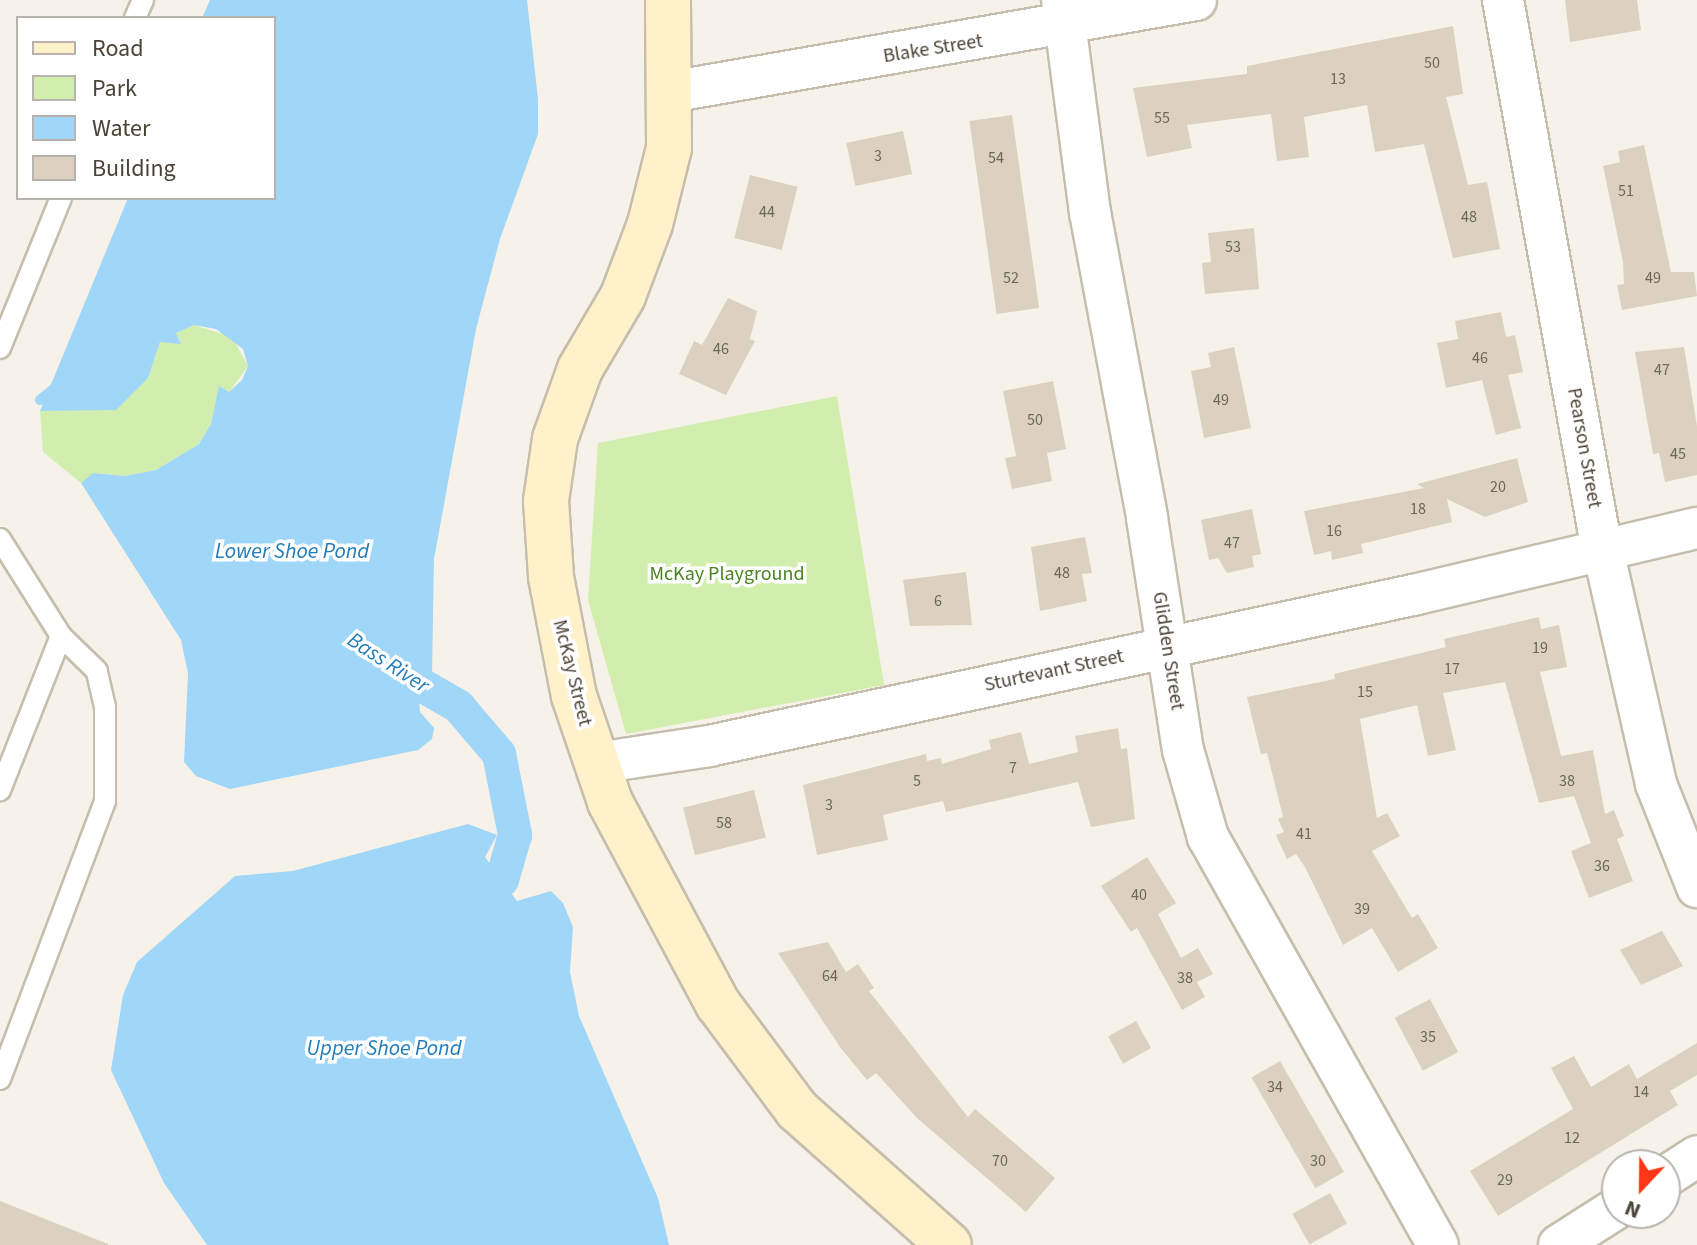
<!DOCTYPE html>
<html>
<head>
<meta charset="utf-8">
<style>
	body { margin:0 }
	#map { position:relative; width:1697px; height:1245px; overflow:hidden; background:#f6f2e9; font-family:"Source Sans 3",sans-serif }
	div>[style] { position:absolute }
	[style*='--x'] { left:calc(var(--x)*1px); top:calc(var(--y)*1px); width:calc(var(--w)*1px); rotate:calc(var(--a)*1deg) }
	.green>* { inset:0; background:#d2eeae }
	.water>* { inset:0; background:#a0d6f8 }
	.stream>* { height:10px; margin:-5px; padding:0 5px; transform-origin:5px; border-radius:5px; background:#a0d6f8 }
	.canal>* { height:34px; margin:-17px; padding:0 17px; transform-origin:17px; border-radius:17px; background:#a0d6f8 }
	.building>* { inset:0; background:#dcd1c0; transform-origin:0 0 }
	.roads { filter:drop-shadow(2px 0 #c6bdad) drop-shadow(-2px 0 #c6bdad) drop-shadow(0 2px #c6bdad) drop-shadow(0 -2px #c6bdad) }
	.service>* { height:20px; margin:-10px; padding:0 10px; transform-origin:10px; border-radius:10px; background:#fff }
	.minor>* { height:40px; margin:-20px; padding:0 20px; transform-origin:20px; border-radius:20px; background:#fff }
	.secondary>* { height:44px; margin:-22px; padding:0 22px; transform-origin:22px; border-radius:22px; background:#fff1ca }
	span { translate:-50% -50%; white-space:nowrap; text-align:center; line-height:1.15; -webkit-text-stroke:7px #fff; paint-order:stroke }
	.number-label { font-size:16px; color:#6f6658 }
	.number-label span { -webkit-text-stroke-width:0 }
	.street-label { font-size:20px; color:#4b4336 }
	.park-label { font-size:20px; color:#498422 }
	.water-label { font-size:22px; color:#227cba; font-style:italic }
	.legend { position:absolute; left:16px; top:16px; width:260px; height:184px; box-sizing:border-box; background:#fff; border:2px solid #b7b4af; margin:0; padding:10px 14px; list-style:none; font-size:24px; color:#4b4336 }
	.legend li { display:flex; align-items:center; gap:16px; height:40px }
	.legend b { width:40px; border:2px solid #b7b4af }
	.north { position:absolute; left:1601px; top:1149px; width:80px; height:80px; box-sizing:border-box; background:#fff; border:2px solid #b7b4af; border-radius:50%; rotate:202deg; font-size:22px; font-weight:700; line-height:32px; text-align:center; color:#4b4336 }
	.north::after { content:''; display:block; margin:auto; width:28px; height:36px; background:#ff3617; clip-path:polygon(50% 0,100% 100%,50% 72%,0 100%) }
</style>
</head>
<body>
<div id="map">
	<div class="green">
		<i style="clip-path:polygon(194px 325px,232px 337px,248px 366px,229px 392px,220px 387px,211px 424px,199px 444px,156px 470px,125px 476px,94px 473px,81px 483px,43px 452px,40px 411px,68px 410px,148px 378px,160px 342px,180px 342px,176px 333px)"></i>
		<i style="clip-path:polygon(837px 396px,884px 685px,626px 734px,588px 600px,598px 443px)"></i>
	</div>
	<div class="water">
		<i style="clip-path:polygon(210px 0,527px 0,538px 99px,538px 134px,500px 239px,476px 329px,434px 559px,432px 675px,419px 699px,420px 712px,434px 728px,432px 739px,418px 750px,230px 789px,196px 776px,184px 762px,188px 673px,181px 640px,81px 483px,93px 473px,125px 476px,156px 470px,199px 444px,211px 424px,219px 386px,229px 392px,242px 380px,248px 366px,243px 349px,216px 329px,194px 325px,176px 333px,181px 344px,160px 342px,148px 378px,116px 410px,40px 411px,128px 198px,274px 198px,274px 18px,202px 18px)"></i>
		<i style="clip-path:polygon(468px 824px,497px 835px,485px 857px,517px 901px,551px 891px,563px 903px,573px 927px,570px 972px,579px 1016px,658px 1198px,669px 1245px,207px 1245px,164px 1183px,111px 1070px,123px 995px,137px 962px,235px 876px,293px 871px)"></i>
	</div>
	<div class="stream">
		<i style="--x:40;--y:400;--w:22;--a:-39"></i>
	</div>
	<div class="canal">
		<i style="--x:425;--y:687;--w:39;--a:30"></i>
		<i style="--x:459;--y:707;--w:62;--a:49.6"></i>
		<i style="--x:499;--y:754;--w:83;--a:78.8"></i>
		<i style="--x:515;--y:835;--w:47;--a:106.1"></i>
	</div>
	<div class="building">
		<i style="clip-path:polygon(1565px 0,1637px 0,1641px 30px,1570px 42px)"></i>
		<i style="clip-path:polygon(1453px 26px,1463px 94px,1446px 97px,1468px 185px,1487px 182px,1500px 249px,1453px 258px,1424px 144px,1375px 152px,1367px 105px,1304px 117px,1309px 157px,1277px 161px,1271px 114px,1187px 125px,1192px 148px,1147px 157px,1133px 88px,1247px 74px,1247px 66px)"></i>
		<i style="left:1012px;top:115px;width:195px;height:43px;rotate:82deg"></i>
		<i style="left:903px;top:131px;width:44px;height:58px;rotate:78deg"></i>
		<i style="clip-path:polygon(1644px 145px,1671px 272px,1694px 272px,1697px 296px,1622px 310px,1617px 285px,1624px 284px,1623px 262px,1603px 166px,1620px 162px,1618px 151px)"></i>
		<i style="left:750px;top:175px;width:49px;height:65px;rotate:14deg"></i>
		<i style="clip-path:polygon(1254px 228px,1259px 289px,1205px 294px,1202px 263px,1211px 262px,1208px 233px)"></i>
		<i style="clip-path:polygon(728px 298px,757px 311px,750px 339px,755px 341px,726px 395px,679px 374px,694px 341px,702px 345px)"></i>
		<i style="clip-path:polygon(1501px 312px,1506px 337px,1515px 335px,1523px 372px,1508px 375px,1521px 428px,1496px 435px,1482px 380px,1446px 388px,1437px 343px,1458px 339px,1455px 321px)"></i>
		<i style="clip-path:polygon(1234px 347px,1251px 428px,1204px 438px,1191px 371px,1211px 367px,1208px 353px)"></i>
		<i style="clip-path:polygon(1684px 347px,1697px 426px,1697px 475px,1665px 482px,1659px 453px,1653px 454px,1635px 352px)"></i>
		<i style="clip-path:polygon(1053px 381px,1066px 449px,1047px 453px,1052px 481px,1012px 489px,1005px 458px,1016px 456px,1003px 391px)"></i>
		<i style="clip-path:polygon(1517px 458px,1528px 502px,1485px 517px,1447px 499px,1452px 522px,1361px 544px,1363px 553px,1332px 560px,1331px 551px,1314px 555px,1304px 511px,1424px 488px,1417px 484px)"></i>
		<i style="clip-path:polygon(1252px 509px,1261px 554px,1252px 556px,1254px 567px,1227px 573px,1218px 558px,1209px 560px,1201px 520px)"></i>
		<i style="clip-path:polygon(1085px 537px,1092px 573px,1082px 574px,1087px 601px,1040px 611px,1031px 547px)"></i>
		<i style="clip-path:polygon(966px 572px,972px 625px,910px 626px,903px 580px)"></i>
		<i style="clip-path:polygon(1539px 617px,1541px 629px,1559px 625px,1567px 667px,1540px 672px,1561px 756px,1593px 750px,1605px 814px,1614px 810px,1624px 836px,1617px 839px,1633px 881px,1589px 898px,1571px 851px,1591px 843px,1574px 796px,1539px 803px,1505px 682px,1443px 693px,1456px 750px,1428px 756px,1417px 705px,1360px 719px,1377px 818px,1387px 813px,1400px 836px,1372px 851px,1412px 918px,1418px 914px,1438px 948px,1398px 972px,1372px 928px,1343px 945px,1305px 867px,1296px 854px,1287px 859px,1276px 835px,1284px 832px,1278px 819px,1283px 817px,1267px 753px,1261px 754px,1247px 697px,1335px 679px,1334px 674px,1446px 647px,1444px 639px)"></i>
		<i style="clip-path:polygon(1118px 728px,1121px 749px,1127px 748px,1135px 819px,1091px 827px,1078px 782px,946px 812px,943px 801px,883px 815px,888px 840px,817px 855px,803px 785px,926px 754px,927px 761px,941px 758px,942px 764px,991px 749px,989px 740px,1021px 732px,1029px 764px,1078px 752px,1075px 736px)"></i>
		<i style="left:754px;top:790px;width:49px;height:73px;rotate:76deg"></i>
		<i style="clip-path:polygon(1147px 857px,1176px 903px,1158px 914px,1181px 958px,1198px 948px,1213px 974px,1197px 982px,1205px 997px,1182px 1010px,1137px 928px,1131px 932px,1101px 886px)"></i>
		<i style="clip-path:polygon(1662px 931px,1683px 966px,1641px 985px,1620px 950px)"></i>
		<i style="clip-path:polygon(828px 942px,846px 972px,858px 964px,874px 988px,869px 991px,968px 1117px,975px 1109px,1055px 1178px,1026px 1212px,917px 1118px,876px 1073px,867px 1080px,840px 1047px,778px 953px)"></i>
		<i style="left:1430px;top:999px;width:60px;height:40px;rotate:62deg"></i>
		<i style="left:1136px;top:1021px;width:31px;height:32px;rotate:61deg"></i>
		<i style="clip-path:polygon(1697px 1043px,1697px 1075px,1670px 1091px,1678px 1105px,1498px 1216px,1470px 1171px,1573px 1109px,1551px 1068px,1574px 1056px,1591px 1087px,1629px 1064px,1637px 1079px)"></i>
		<i style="left:1280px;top:1061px;width:128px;height:33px;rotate:60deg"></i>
		<i style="left:1330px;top:1193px;width:35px;height:43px;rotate:61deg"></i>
		<i style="clip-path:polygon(0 1201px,108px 1244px,108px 1245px,0 1245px)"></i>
	</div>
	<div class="roads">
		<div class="service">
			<i style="--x:135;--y:18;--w:20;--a:-66"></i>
			<i style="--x:0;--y:348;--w:162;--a:-67.9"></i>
			<i style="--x:0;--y:539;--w:115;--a:57.8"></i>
			<i style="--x:61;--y:636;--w:166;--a:111.6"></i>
			<i style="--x:0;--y:1079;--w:297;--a:-69.3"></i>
			<i style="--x:105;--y:801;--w:94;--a:-90"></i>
			<i style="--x:105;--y:707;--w:37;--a:-103"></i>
			<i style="--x:97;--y:671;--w:50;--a:-135.8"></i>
		</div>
		<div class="minor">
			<i style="--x:1062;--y:0;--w:214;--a:82.5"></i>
			<i style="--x:1090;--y:212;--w:311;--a:79.4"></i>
			<i style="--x:1147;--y:518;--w:235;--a:81.2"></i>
			<i style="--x:1183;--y:750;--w:91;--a:74"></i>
			<i style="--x:1208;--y:837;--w:468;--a:60.6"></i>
			<i style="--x:1503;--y:0;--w:536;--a:79.8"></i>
			<i style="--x:1598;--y:528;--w:262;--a:77.2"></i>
			<i style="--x:1656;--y:784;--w:111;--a:68.3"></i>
			<i style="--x:670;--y:92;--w:534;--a:-9.92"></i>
			<i style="--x:597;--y:763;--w:113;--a:-8.6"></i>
			<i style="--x:709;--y:746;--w:720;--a:-12.11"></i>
			<i style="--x:1413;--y:595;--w:292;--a:-13.3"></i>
			<i style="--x:1665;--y:1177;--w:38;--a:-33"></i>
			<i style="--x:1559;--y:1245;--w:69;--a:-32.5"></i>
		</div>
		<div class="secondary">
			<i style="--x:668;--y:0;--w:148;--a:89.6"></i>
			<i style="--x:669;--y:148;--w:78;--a:104"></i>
			<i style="--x:650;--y:224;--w:77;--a:110.6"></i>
			<i style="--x:623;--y:296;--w:85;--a:120.5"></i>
			<i style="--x:580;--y:369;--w:74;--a:109.7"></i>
			<i style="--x:555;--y:439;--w:63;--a:98.3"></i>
			<i style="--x:546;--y:501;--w:76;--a:86.2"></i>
			<i style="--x:551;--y:577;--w:121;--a:79.1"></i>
			<i style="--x:574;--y:696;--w:112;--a:71.2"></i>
			<i style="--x:610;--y:802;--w:229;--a:61.9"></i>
			<i style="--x:718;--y:1004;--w:132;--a:53.3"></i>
			<i style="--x:797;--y:1110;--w:203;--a:41.6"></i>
		</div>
	</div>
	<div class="number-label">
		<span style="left:1432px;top:63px">50</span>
		<span style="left:1338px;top:79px">13</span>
		<span style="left:1162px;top:118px">55</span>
		<span style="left:878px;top:156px">3</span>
		<span style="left:996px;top:158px">54</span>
		<span style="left:1626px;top:191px">51</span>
		<span style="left:767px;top:212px">44</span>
		<span style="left:1469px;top:217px">48</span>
		<span style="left:1233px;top:247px">53</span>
		<span style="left:1011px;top:278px">52</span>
		<span style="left:1653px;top:278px">49</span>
		<span style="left:721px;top:349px">46</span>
		<span style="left:1480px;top:358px">46</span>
		<span style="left:1662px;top:370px">47</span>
		<span style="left:1221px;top:400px">49</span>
		<span style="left:1035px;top:420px">50</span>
		<span style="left:1678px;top:454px">45</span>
		<span style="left:1498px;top:487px">20</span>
		<span style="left:1418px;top:509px">18</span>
		<span style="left:1334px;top:531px">16</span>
		<span style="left:1232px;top:543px">47</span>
		<span style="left:1062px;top:573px">48</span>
		<span style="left:938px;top:601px">6</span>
		<span style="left:1540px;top:648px">19</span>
		<span style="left:1452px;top:669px">17</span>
		<span style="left:1365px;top:692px">15</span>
		<span style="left:1013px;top:768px">7</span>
		<span style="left:917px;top:781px">5</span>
		<span style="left:1567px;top:781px">38</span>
		<span style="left:829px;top:805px">3</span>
		<span style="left:724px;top:823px">58</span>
		<span style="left:1304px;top:834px">41</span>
		<span style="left:1602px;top:866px">36</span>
		<span style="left:1139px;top:895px">40</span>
		<span style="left:1362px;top:909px">39</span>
		<span style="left:830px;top:976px">64</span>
		<span style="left:1185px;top:978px">38</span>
		<span style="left:1428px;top:1037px">35</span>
		<span style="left:1275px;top:1087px">34</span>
		<span style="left:1641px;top:1092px">14</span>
		<span style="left:1572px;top:1138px">12</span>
		<span style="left:1000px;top:1161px">70</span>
		<span style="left:1318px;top:1161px">30</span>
		<span style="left:1505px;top:1180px">29</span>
	</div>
	<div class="street-label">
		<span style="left:933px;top:49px;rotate:-9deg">Blake Street</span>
		<span style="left:1584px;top:448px;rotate:80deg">Pearson Street</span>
		<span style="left:1168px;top:651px;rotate:81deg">Glidden Street</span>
		<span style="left:1054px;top:671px;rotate:-12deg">Sturtevant Street</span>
		<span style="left:572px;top:673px;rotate:76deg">McKay Street</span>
	</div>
	<div class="park-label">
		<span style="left:727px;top:574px">McKay Playground</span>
	</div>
	<div class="water-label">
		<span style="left:292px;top:552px">Lower Shoe Pond</span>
		<span style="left:388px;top:663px;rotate:33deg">Bass River</span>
		<span style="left:384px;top:1049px">Upper Shoe Pond</span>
	</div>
	<ul class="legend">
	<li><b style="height:10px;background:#fff1ca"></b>Road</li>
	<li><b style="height:22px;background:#d2eeae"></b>Park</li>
	<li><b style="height:22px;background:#a0d6f8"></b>Water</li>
	<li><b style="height:22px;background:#dcd1c0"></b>Building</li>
	</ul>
	<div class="north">N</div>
</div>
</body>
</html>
